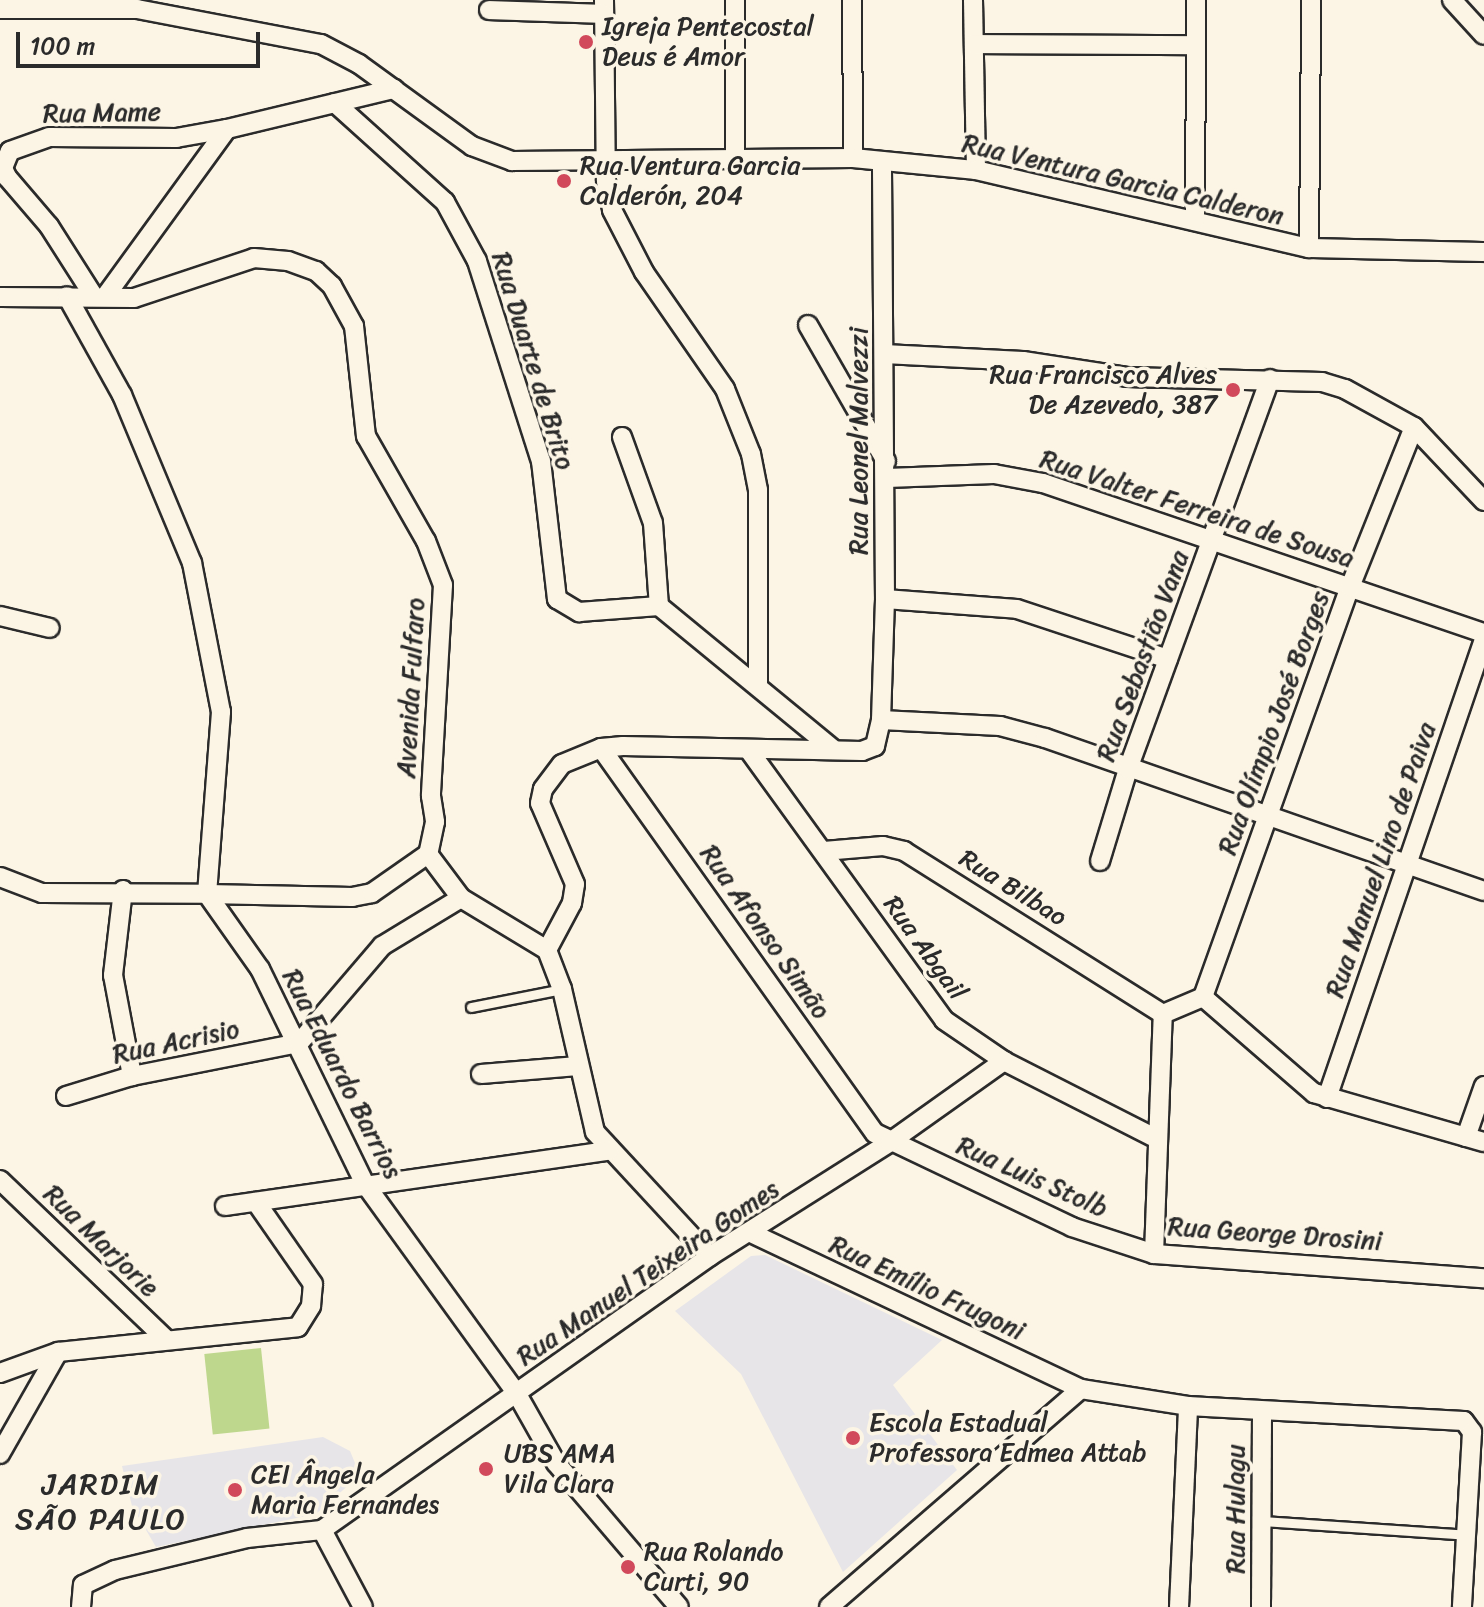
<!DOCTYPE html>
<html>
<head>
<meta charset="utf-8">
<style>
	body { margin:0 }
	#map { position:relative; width:1484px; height:1607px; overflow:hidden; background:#fcf5e5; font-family:Sriracha,sans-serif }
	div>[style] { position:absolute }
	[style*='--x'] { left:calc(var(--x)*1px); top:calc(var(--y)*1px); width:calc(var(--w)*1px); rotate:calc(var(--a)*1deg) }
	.built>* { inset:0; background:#e7e5e8 }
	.green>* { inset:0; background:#bed78d; transform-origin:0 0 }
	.roads { filter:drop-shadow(2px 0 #2b2b2b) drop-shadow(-2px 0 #2b2b2b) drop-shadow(0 2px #2b2b2b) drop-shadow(0 -2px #2b2b2b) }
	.lane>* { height:9px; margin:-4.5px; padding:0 4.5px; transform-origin:4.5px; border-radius:4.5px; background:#fcf5e5 }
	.street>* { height:18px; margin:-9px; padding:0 9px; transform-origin:9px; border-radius:9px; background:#fcf5e5 }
	.dots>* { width:22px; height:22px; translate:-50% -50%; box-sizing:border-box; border:4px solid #fcf5e5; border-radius:50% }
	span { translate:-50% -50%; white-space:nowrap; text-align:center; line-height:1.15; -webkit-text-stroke:7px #fcf5e5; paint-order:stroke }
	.poi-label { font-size:26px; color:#2b2b2b }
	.left { translate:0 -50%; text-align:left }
	.right { translate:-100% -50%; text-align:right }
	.street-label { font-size:26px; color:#2b2b2b }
	.quarter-label { font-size:30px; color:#2b2b2b; letter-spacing:2px }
	.scale { position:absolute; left:16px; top:32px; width:244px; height:36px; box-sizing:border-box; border:4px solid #2b2b2b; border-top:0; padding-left:10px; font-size:24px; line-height:28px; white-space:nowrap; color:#2b2b2b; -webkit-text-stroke:6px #fcf5e5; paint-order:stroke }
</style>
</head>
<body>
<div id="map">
	<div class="built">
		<i style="clip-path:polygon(765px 1255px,942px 1340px,893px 1385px,957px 1470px,843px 1572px,741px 1374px,675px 1311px,751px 1256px)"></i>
		<i style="clip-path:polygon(323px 1437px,350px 1451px,360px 1475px,316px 1514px,156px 1547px,132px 1506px,122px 1466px)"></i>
	</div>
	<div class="green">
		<i style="left:261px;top:1348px;width:81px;height:57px;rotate:84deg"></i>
	</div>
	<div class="roads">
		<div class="lane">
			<i style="--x:471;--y:1007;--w:93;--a:-11.2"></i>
			<i style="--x:1263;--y:1521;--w:203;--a:3.9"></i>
		</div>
		<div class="street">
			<i style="--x:604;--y:0;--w:181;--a:89.4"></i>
			<i style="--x:606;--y:181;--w:30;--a:78"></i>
			<i style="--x:612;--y:210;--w:70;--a:62.7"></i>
			<i style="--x:644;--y:272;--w:142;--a:55.3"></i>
			<i style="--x:725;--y:389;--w:70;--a:68.2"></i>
			<i style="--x:751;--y:454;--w:37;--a:79"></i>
			<i style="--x:758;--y:490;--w:193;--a:90"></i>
			<i style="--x:852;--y:0;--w:158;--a:89.6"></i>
			<i style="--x:973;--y:0;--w:170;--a:89"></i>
			<i style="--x:1452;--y:0;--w:47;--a:47.6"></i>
			<i style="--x:0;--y:9;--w:137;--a:0"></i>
			<i style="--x:137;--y:9;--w:187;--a:10.8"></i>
			<i style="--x:321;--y:44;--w:43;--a:27.8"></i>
			<i style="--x:359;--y:64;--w:140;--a:36"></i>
			<i style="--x:472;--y:146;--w:43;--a:20.6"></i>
			<i style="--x:512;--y:161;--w:341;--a:-0.5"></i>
			<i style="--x:853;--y:158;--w:124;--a:5.6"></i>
			<i style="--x:976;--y:170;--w:342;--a:13.2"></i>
			<i style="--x:1309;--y:248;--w:175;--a:1.3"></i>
			<i style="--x:489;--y:10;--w:115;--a:2"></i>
			<i style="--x:974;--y:44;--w:222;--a:0.3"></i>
			<i style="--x:335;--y:103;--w:148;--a:42"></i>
			<i style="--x:445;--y:202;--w:67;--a:61.5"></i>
			<i style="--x:477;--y:261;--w:210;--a:72.3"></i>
			<i style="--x:541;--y:461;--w:139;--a:83.4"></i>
			<i style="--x:557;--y:599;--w:26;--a:31"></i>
			<i style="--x:579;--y:612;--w:80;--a:-4.3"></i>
			<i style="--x:659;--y:606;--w:224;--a:39.4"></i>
			<i style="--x:735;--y:160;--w:160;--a:-90"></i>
			<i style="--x:1195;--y:221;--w:221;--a:-89.7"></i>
			<i style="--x:1309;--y:248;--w:248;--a:-89.5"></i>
			<i style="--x:107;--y:294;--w:204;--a:-54"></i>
			<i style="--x:227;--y:129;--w:172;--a:-13.5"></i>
			<i style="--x:93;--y:295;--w:82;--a:-122.5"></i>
			<i style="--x:49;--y:226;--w:65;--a:-130.6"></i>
			<i style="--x:7;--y:177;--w:10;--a:-114"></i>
			<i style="--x:3;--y:168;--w:18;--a:-68"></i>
			<i style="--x:10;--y:151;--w:41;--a:-19.7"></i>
			<i style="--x:49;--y:137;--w:127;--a:0.5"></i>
			<i style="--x:176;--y:138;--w:52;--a:-10"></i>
			<i style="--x:0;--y:297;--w:134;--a:0.4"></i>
			<i style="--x:134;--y:298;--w:126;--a:-18.4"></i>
			<i style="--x:254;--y:258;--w:34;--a:5"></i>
			<i style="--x:288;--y:261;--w:30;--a:20"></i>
			<i style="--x:316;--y:271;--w:22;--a:43"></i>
			<i style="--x:332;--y:286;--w:46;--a:61.2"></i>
			<i style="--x:354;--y:326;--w:111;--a:83.8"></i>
			<i style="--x:366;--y:436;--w:121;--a:60.3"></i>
			<i style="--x:426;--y:541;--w:47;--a:68.9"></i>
			<i style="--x:443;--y:585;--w:211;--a:93.3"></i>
			<i style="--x:431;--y:796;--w:26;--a:81"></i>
			<i style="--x:435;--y:822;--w:33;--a:102"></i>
			<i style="--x:428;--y:854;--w:55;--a:53.1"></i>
			<i style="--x:461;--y:898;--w:100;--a:31.2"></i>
			<i style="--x:547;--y:950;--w:42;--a:69"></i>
			<i style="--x:562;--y:989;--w:147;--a:77"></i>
			<i style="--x:595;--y:1132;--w:169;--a:47.2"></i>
			<i style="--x:808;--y:325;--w:157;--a:60.2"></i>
			<i style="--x:884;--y:354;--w:139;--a:2.9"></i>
			<i style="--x:1023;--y:361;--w:105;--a:8.7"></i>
			<i style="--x:1127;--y:377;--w:195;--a:1.5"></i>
			<i style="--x:1322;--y:382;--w:24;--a:17"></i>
			<i style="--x:1345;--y:389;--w:79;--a:28.8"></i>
			<i style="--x:1414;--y:427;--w:102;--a:46.6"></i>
			<i style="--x:622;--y:437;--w:91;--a:70.2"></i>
			<i style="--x:653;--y:523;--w:83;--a:85.9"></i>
			<i style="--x:887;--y:478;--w:107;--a:-2.1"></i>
			<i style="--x:994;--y:474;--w:50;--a:10.4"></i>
			<i style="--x:1043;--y:483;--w:466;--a:18.8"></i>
			<i style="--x:885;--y:599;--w:132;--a:4.3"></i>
			<i style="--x:1017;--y:609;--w:159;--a:18.3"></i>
			<i style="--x:0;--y:616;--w:51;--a:13.5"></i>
			<i style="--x:881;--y:720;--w:119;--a:2.9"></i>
			<i style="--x:1000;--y:726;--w:47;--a:14.9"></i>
			<i style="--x:1045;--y:738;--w:465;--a:19.2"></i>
			<i style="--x:601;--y:748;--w:473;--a:54.6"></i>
			<i style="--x:875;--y:1133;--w:218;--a:25.5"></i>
			<i style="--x:1072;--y:1227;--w:86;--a:18.2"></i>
			<i style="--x:1154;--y:1254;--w:331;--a:4.2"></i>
			<i style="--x:748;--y:749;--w:334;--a:54.1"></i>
			<i style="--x:944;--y:1020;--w:73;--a:34.3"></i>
			<i style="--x:1004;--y:1061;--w:169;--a:27"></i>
			<i style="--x:824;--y:851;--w:59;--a:-4.8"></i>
			<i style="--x:883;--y:846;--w:22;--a:13"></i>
			<i style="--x:904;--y:851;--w:306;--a:32.2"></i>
			<i style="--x:1100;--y:861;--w:96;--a:-73.1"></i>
			<i style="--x:1128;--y:769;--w:415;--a:-70"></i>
			<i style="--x:0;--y:877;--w:45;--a:20.9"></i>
			<i style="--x:42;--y:893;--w:165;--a:0.3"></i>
			<i style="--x:207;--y:894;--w:183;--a:-85.6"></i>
			<i style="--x:221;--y:712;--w:152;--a:-101"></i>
			<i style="--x:192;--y:563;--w:182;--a:-112.6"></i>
			<i style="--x:122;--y:395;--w:113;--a:-119.1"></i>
			<i style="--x:123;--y:890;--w:86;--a:96.7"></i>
			<i style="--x:113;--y:975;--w:103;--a:79.3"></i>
			<i style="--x:207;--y:894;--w:92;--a:54.8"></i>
			<i style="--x:260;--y:969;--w:239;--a:64"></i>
			<i style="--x:365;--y:1184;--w:259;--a:54.1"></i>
			<i style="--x:517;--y:1394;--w:79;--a:60.5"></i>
			<i style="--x:556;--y:1463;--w:189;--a:49.5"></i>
			<i style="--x:207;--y:894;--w:145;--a:1.2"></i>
			<i style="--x:352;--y:897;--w:20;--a:-11"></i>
			<i style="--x:372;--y:893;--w:68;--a:-34.9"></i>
			<i style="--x:547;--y:950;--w:53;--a:-62"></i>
			<i style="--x:572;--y:903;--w:19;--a:-81"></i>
			<i style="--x:575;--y:884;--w:88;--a:-113.4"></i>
			<i style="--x:540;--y:803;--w:14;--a:-78"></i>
			<i style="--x:543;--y:789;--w:31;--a:-53"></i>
			<i style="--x:562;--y:764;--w:42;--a:-22.3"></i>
			<i style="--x:601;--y:748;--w:22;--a:-5"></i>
			<i style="--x:623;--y:746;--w:239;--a:1.2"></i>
			<i style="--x:862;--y:751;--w:14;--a:-21"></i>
			<i style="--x:875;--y:746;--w:27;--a:-77"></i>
			<i style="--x:881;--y:720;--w:121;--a:-88.1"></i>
			<i style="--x:885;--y:599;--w:438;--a:-90.4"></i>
			<i style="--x:1203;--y:997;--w:147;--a:40.9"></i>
			<i style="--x:1314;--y:1093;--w:177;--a:16.1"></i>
			<i style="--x:1163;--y:1014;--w:43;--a:-23"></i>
			<i style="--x:1203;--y:997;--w:436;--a:-70.3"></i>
			<i style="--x:1350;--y:587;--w:172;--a:-68.2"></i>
			<i style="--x:481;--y:1074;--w:97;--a:-4.7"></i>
			<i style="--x:66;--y:1096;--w:69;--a:-16.9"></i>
			<i style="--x:132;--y:1076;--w:170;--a:-11.2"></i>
			<i style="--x:299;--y:1043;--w:128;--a:-49.4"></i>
			<i style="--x:382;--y:946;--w:92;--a:-31.3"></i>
			<i style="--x:1327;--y:1098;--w:485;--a:-71.1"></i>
			<i style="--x:1466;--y:1137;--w:54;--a:-70.6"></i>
			<i style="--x:0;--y:1180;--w:231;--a:43.8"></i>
			<i style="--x:225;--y:1206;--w:388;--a:-8.2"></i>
			<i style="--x:751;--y:1233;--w:365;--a:25.3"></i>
			<i style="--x:1081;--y:1389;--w:108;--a:9"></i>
			<i style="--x:1188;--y:1406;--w:276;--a:3.1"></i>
			<i style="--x:1464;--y:1421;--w:14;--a:54"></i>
			<i style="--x:1472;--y:1432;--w:175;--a:93.3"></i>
			<i style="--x:1154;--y:1254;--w:240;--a:-87.9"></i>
			<i style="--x:0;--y:1373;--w:62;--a:-19.9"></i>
			<i style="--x:58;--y:1352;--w:241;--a:-5.9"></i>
			<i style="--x:298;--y:1327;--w:25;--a:-58"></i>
			<i style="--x:311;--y:1306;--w:22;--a:-85"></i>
			<i style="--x:313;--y:1284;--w:100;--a:-124.8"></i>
			<i style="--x:0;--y:1454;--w:117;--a:-60.4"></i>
			<i style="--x:322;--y:1530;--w:475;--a:-35.2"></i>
			<i style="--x:710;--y:1256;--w:213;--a:-32.3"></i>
			<i style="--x:890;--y:1142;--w:140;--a:-35.4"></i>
			<i style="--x:322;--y:1530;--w:87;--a:62"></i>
			<i style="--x:81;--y:1607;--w:22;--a:-85"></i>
			<i style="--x:83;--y:1585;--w:35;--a:-25"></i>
			<i style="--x:115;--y:1570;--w:136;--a:-13.6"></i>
			<i style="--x:247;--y:1538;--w:75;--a:-6.1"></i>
			<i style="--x:829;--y:1607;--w:333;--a:-40.9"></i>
			<i style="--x:1179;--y:1607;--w:201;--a:-87.4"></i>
			<i style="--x:1261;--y:1607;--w:196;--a:-89.7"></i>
		</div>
	</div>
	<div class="dots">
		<i style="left:586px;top:42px;background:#d1495b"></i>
		<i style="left:564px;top:181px;background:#d1495b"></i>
		<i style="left:1233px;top:390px;background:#d1495b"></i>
		<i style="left:853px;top:1438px;background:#d1495b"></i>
		<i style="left:486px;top:1469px;background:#d1495b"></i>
		<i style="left:235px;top:1490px;background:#d1495b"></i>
		<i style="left:628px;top:1567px;background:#d1495b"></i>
	</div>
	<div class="poi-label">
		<span class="left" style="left:602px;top:42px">Igreja Pentecostal<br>Deus é Amor</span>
		<span class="left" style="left:580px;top:181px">Rua Ventura Garcia<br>Calderón, 204</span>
		<span class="right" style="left:1217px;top:390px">Rua Francisco Alves<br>De Azevedo, 387</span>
		<span class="left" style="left:869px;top:1438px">Escola Estadual<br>Professora Edmea Attab</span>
		<span class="left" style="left:504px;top:1469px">UBS AMA<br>Vila Clara</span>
		<span class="left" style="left:251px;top:1490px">CEI Ângela<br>Maria Fernandes</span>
		<span class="left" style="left:644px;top:1567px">Rua Rolando<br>Curti, 90</span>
	</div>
	<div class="street-label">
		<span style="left:102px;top:113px;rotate:-1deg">Rua Mame</span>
		<span style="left:1123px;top:180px;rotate:13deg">Rua Ventura Garcia Calderon</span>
		<span style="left:533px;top:361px;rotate:73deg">Rua Duarte de Brito</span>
		<span style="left:859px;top:441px;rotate:-90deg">Rua Leonel Malvezzi</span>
		<span style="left:1197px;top:509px;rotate:18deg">Rua Valter Ferreira de Sousa</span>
		<span style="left:1143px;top:656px;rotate:-70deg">Rua Sebastião Vana</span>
		<span style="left:411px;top:688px;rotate:-87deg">Avenida Fulfaro</span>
		<span style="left:1274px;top:723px;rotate:-70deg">Rua Olímpio José Borges</span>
		<span style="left:1381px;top:860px;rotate:-71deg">Rua Manuel Lino de Paiva</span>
		<span style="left:1013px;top:888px;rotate:32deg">Rua Bilbao</span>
		<span style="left:765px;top:932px;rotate:55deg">Rua Afonso Simão</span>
		<span style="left:925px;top:948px;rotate:54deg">Rua Abgail</span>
		<span style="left:176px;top:1042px;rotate:-12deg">Rua Acrisio</span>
		<span style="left:342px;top:1074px;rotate:63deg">Rua Eduardo Barrios</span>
		<span style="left:1032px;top:1177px;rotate:24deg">Rua Luis Stolb</span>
		<span style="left:1275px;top:1234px;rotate:4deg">Rua George Drosini</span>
		<span style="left:101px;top:1241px;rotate:44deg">Rua Marjorie</span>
		<span style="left:648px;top:1273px;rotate:-34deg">Rua Manuel Teixeira Gomes</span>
		<span style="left:927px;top:1288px;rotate:25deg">Rua Emílio Frugoni</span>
		<span style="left:1236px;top:1509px;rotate:-90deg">Rua Hulagu</span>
	</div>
	<div class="quarter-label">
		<span style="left:101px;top:1501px">JARDIM<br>SÃO PAULO</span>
	</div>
	<div class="scale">100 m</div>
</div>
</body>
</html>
